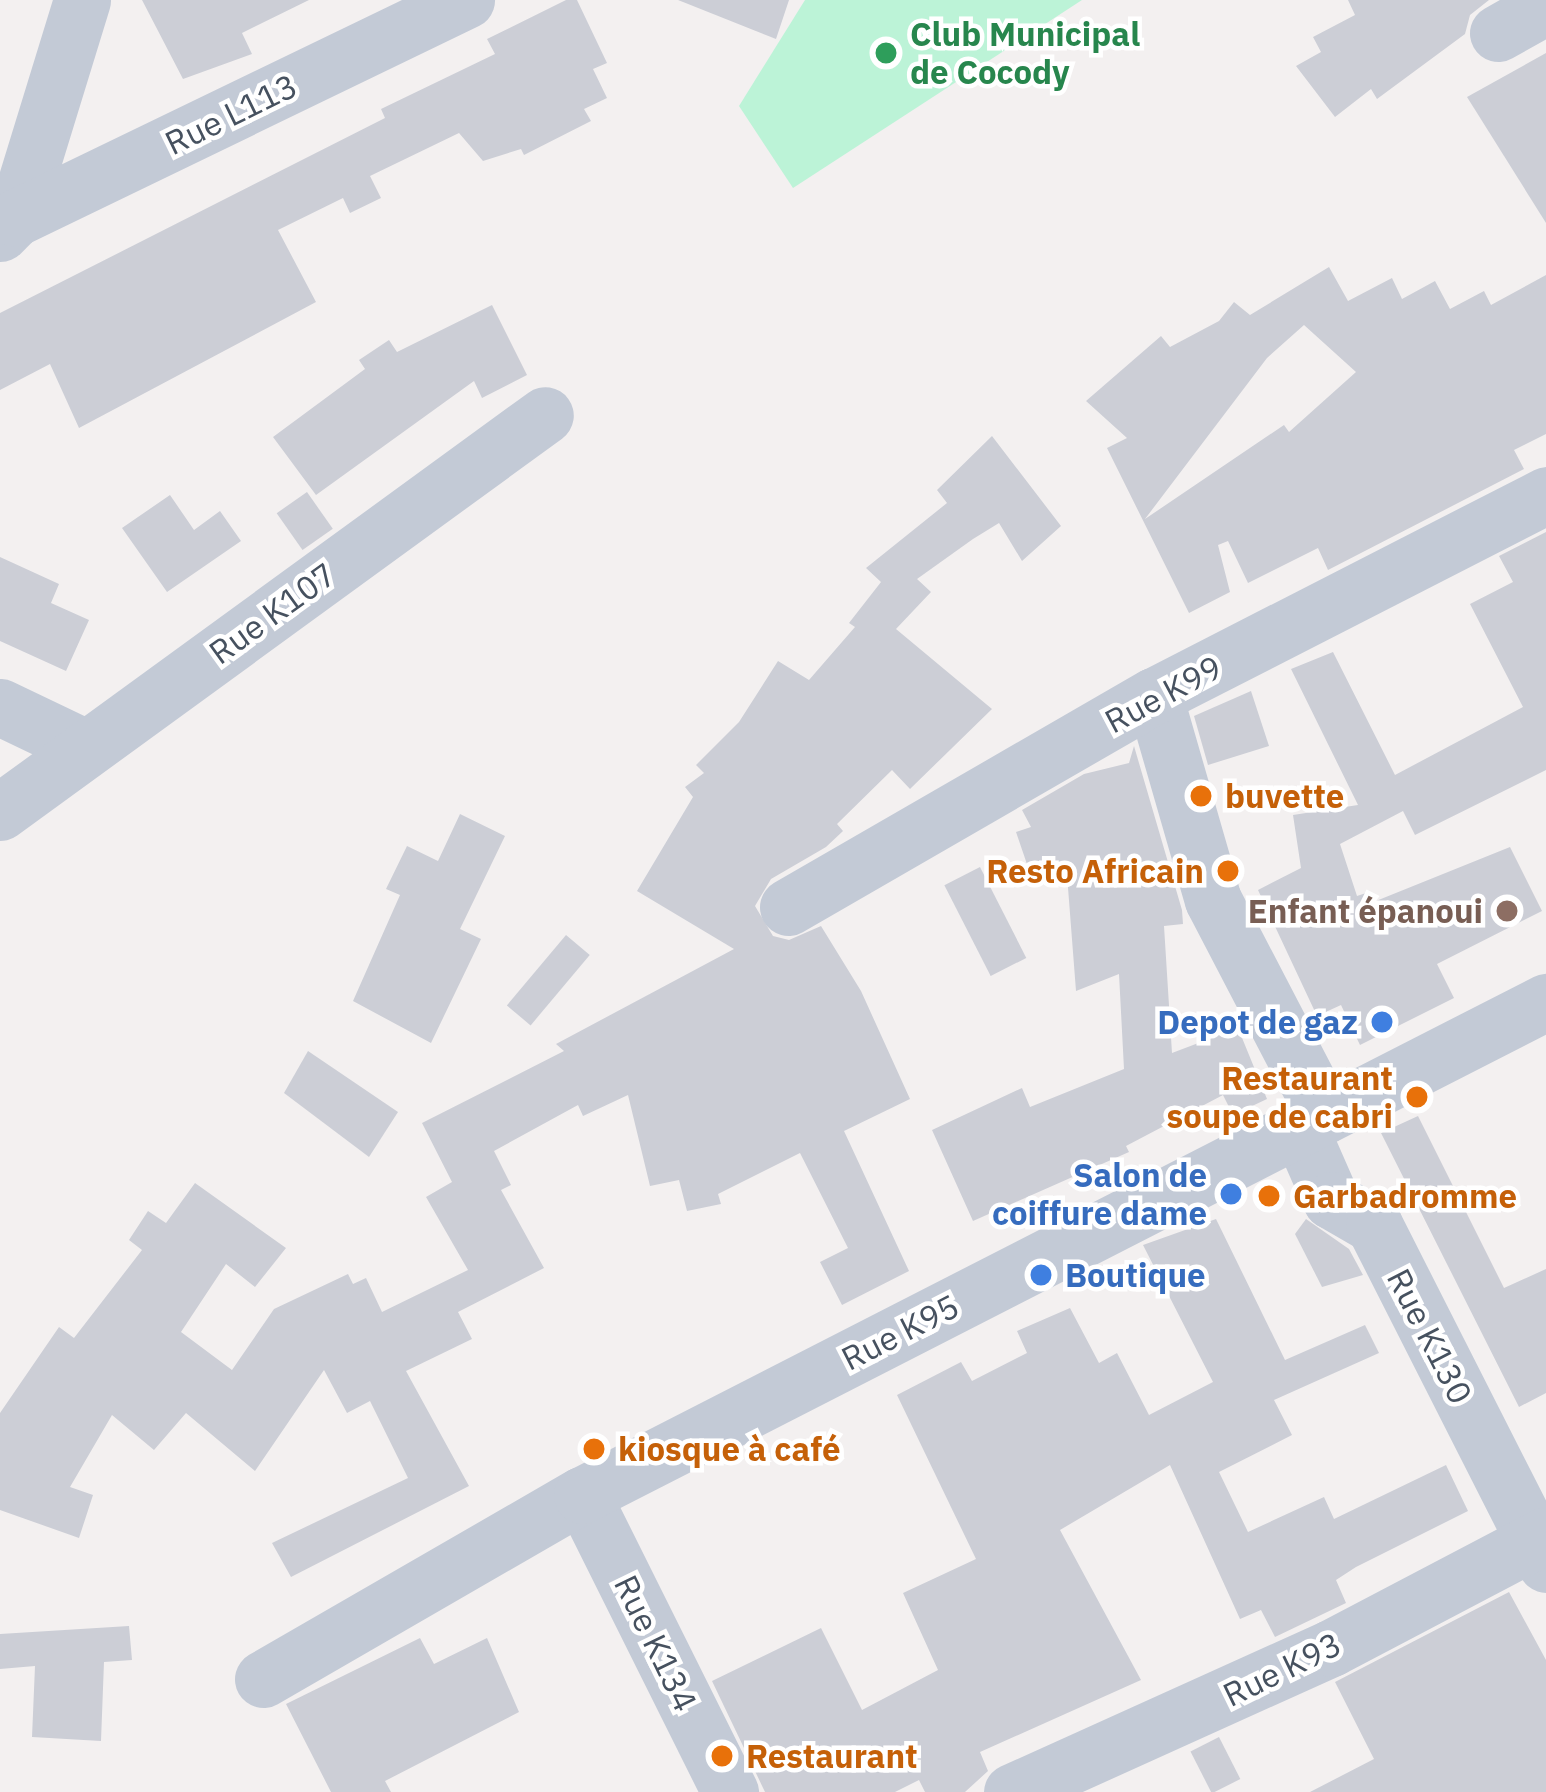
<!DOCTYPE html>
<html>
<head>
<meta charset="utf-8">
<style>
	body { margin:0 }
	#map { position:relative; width:1546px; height:1792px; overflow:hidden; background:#f3f0f0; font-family:"IBM Plex Sans",sans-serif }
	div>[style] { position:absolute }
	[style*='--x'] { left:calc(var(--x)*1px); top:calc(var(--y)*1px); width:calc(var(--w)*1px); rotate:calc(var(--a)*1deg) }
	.green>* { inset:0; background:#bcf3d7 }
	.building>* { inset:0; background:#ccced6; transform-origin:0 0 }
	.minor>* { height:57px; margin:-28.5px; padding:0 28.5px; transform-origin:28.5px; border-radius:28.5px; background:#c3cad6 }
	.dots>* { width:33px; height:33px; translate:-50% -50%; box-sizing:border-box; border:6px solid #fff; border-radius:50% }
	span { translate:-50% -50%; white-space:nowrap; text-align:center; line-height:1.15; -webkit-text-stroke:9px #fff; paint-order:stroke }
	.leisure-label { font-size:33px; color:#27864d; font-weight:700 }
	.left { translate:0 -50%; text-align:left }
	.street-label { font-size:33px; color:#46515f }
	.food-label { font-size:33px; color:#c56008; font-weight:700 }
	.right { translate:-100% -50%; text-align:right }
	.education-label { font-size:33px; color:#785e54; font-weight:700 }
	.shop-label { font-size:33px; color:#366cbe; font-weight:700 }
</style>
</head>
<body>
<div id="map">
	<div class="green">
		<i style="clip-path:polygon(805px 0,1082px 0,793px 188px,739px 106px)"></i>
	</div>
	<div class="building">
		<i style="clip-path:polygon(142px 0,309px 0,242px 33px,252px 54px,183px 79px)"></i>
		<i style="clip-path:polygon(566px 0,577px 0,607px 63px,593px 69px,607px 98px,584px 109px,591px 121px,524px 155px,521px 149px,483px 161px,459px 133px,370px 176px,381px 198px,350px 213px,343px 198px,278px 230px,316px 302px,79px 428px,50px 364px,0 390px,0 313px,385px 118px,381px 109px,495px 54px,487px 39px)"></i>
		<i style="clip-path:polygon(678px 0,789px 0,776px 39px)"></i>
		<i style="clip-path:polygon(1348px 0,1489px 0,1470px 15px,1465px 34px,1377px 99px,1371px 89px,1335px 117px,1296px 66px,1321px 52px,1313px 37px,1355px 15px)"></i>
		<i style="clip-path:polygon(1546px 53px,1546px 223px,1467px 97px)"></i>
		<i style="clip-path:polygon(evenodd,1329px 267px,1348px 301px,1392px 278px,1402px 299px,1435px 281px,1450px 309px,1484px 291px,1491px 305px,1546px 275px,1546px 434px,1514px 450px,1524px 469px,1328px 570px,1318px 548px,1248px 583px,1228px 541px,1218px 545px,1230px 592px,1189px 613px,1107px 448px,1127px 438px,1086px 401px,1161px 336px,1170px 347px,1219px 321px,1234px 302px,1250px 315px,1329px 267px,1304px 325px,1356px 372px,1289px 432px,1284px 425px,1145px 519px,1267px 358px,1304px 325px)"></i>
		<i style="clip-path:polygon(492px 305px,527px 375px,482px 398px,474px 381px,316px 495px,273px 437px,365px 369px,359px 360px,389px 340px,397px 352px)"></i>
		<i style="clip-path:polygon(992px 436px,1061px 526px,1022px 561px,999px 523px,973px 539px,917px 579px,931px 592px,896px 629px,992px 709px,910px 789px,892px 770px,837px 824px,843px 831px,826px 847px,771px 879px,755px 906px,773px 936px,789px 940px,821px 926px,861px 991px,910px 1099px,844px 1131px,909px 1271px,842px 1305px,820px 1262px,848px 1248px,800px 1153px,718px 1194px,721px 1204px,687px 1211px,679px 1180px,650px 1186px,628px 1095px,583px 1116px,578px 1105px,494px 1151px,511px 1185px,501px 1190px,544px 1268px,458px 1312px,472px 1339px,406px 1371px,469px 1486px,291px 1577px,272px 1543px,408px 1478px,370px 1401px,347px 1413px,324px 1370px,255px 1471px,186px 1413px,154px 1450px,112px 1415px,70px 1487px,93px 1495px,79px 1538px,0 1510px,0 1413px,59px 1327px,74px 1338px,142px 1250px,129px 1240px,148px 1211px,166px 1223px,195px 1183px,286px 1248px,255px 1287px,226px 1264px,181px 1332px,232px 1370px,274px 1309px,348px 1274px,353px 1284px,366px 1278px,382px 1312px,468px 1270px,426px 1197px,452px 1182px,422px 1123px,564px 1051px,556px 1044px,734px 949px,637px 891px,693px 797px,685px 787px,704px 773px,696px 765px,739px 722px,778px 661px,809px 680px,855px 627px,849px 623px,881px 582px,866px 568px,947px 503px,937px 490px)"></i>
		<i style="left:307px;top:492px;width:45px;height:37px;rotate:55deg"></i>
		<i style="clip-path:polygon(170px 495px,194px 530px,220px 511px,241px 541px,167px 592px,122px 528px)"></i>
		<i style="clip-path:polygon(1546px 532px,1546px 770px,1415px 835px,1403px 811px,1340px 844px,1357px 896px,1366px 893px,1371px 903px,1510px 847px,1542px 911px,1437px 964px,1454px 998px,1360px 1045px,1341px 1005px,1317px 1016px,1258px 890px,1301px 868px,1293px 815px,1358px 805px,1291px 669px,1333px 652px,1395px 775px,1523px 707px,1470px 604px,1513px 582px,1499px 556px)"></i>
		<i style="clip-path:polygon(0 557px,59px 584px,51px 603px,89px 620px,66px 671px,0 641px)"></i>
		<i style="clip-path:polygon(1251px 691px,1269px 746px,1208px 765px,1194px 716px)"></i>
		<i style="clip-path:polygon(1134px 746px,1182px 910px,1183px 924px,1164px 926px,1172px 1053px,1238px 1028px,1267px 1099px,1233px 1115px,1223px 1095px,1126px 1146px,1129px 1152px,973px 1221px,932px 1130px,1022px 1088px,1030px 1107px,1124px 1069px,1119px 974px,1076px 991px,1066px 862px,1030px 873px,1016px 832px,1031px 827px,1022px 810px,1084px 774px,1129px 763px)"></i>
		<i style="clip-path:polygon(460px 814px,505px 836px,460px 929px,481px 939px,431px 1043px,353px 1001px,400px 895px,386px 889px,407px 846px,438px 861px)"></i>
		<i style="left:980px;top:867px;width:102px;height:40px;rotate:63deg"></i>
		<i style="left:566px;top:935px;width:31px;height:92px;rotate:40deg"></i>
		<i style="clip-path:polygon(308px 1051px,398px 1112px,369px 1157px,284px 1093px)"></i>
		<i style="clip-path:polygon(1418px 1116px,1504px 1288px,1546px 1269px,1546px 1393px,1519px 1407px,1381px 1133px)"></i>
		<i style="clip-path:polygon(1216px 1219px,1285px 1360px,1365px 1325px,1379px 1353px,1274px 1400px,1292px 1435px,1219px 1472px,1248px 1532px,1324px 1497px,1334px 1519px,1446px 1465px,1468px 1511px,1356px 1567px,1336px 1580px,1346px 1603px,1275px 1637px,1261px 1610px,1240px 1619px,1170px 1465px,1060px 1530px,1141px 1680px,980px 1752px,988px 1771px,965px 1792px,925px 1792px,919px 1780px,895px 1792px,765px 1792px,712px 1681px,821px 1628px,862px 1710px,938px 1670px,903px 1593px,976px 1559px,897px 1395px,961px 1362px,972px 1381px,1027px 1353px,1017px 1331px,1070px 1308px,1099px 1363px,1117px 1353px,1149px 1415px,1213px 1382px,1143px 1245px)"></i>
		<i style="clip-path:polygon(1306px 1219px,1349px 1249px,1363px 1275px,1322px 1287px,1295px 1234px)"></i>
		<i style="clip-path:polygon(1509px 1592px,1546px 1660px,1546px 1792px,1310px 1792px,1374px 1759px,1335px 1682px)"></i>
		<i style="clip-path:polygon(129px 1626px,132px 1660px,104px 1662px,101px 1741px,32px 1737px,35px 1666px,0 1669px,0 1634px)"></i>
		<i style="clip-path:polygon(420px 1638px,434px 1664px,487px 1638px,519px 1712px,385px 1781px,391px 1792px,331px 1792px,286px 1704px)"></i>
		<i style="left:1219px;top:1737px;width:47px;height:32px;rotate:63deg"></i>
	</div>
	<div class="minor">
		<i style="--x:1498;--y:33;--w:55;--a:-29.4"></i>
		<i style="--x:15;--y:218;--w:228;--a:-72.9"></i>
		<i style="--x:0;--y:233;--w:21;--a:-45"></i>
		<i style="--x:15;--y:218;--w:501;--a:-25.8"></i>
		<i style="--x:1154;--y:696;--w:212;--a:73.9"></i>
		<i style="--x:1213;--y:900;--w:242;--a:62.5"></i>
		<i style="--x:0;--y:707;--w:95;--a:25.5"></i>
		<i style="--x:0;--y:812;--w:674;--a:-36.07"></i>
		<i style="--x:788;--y:907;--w:422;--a:-30"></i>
		<i style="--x:1154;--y:696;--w:441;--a:-27.1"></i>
		<i style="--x:1299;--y:1127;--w:80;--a:66.3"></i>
		<i style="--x:1331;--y:1200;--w:50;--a:30.2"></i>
		<i style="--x:1374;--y:1225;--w:380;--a:63.1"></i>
		<i style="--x:582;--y:1495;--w:332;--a:63.5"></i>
		<i style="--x:263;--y:1679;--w:368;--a:-30"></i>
		<i style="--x:582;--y:1495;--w:1083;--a:-27.09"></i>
		<i style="--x:1012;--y:1792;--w:350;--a:-24.3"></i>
		<i style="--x:1331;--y:1648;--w:243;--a:-27.7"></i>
	</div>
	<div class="dots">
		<i style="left:886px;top:53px;background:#2e9e5b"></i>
		<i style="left:1201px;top:796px;background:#e8710a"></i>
		<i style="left:1228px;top:871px;background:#e8710a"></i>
		<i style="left:1507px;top:911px;background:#8d6e63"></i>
		<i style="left:1382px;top:1022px;background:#3f7fe0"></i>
		<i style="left:1417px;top:1097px;background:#e8710a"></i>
		<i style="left:1231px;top:1194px;background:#3f7fe0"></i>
		<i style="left:1269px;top:1196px;background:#e8710a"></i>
		<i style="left:1041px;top:1275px;background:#3f7fe0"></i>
		<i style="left:594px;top:1449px;background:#e8710a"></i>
		<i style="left:722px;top:1756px;background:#e8710a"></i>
	</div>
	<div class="leisure-label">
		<span class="left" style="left:910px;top:53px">Club Municipal<br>de Cocody</span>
	</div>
	<div class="street-label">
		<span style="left:231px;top:114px;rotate:-26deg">Rue L113</span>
		<span style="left:272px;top:613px;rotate:-36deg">Rue K107</span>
		<span style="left:1163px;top:694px;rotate:-28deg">Rue K99</span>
		<span style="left:900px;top:1332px;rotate:-27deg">Rue K95</span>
		<span style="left:1430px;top:1336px;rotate:63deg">Rue K130</span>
		<span style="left:656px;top:1643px;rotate:64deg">Rue K134</span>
		<span style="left:1282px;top:1669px;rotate:-26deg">Rue K93</span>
	</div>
	<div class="food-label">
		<span class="left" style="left:1225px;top:796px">buvette</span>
		<span class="right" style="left:1204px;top:871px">Resto Africain</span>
		<span class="right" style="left:1393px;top:1097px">Restaurant<br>soupe de cabri</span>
		<span class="left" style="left:1293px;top:1196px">Garbadromme</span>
		<span class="left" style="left:618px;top:1449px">kiosque à café</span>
		<span class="left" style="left:746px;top:1756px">Restaurant</span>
	</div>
	<div class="education-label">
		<span class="right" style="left:1483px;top:911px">Enfant épanoui</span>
	</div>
	<div class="shop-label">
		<span class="right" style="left:1358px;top:1022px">Depot de gaz</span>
		<span class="right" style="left:1207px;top:1194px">Salon de<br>coiffure dame</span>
		<span class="left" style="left:1065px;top:1275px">Boutique</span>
	</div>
</div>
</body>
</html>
